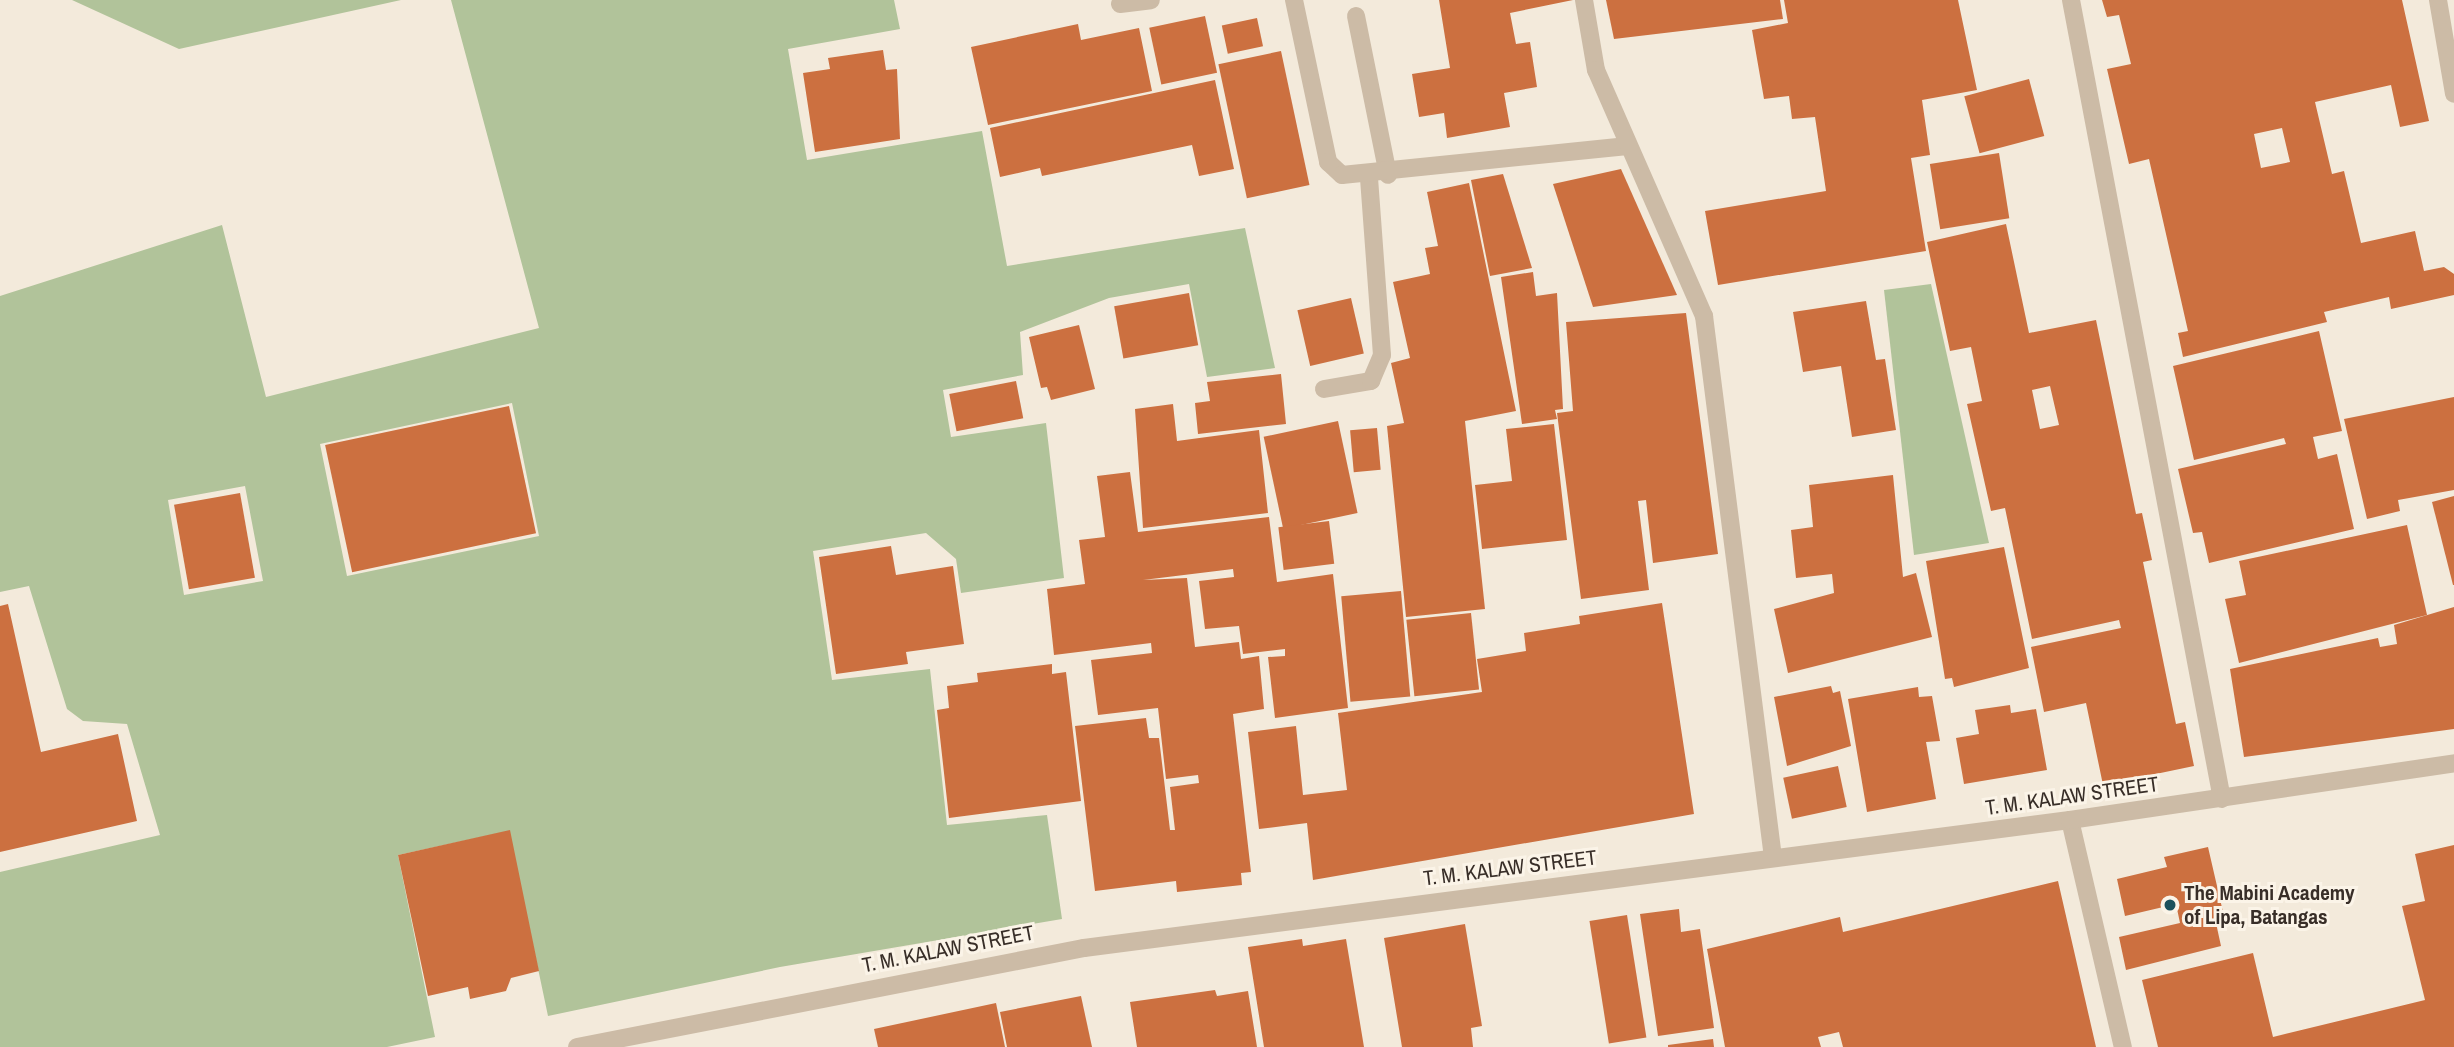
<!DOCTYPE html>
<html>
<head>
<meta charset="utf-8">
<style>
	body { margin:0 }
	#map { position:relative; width:2454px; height:1047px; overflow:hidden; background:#f3eadb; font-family:"Archivo Narrow",sans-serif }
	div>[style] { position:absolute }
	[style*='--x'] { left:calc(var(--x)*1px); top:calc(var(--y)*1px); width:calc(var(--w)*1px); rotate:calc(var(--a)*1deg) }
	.green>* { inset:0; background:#b1c39a }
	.building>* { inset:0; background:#cc7040; transform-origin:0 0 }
	.service>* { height:18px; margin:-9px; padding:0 9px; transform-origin:9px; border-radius:9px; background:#ccbba6 }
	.minor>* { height:18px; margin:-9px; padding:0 9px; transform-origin:9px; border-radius:9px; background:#ccbba6 }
	.tertiary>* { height:18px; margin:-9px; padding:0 9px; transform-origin:9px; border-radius:9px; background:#ccbba6 }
	.dots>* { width:19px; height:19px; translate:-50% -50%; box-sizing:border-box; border:4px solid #fbf4e8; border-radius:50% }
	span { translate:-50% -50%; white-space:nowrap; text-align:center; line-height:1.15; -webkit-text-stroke:6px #fbf4e8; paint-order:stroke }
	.street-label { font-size:21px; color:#382e28 }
	.poi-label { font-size:21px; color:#382e28; font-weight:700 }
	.left { translate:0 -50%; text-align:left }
</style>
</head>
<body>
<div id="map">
	<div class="green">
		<i style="clip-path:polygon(72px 0,401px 0,179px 49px)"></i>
		<i style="clip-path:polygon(evenodd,451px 0,894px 0,900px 29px,788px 49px,807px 160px,982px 131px,1007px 266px,1245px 228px,1275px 368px,1207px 377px,1189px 284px,1109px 298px,1020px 332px,1023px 375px,943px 390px,951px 437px,1046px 423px,1064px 578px,961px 593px,956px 559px,926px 533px,813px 551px,832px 680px,930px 669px,947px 825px,1047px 815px,1062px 919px,780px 967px,548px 1016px,509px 831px,398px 855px,435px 1037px,387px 1047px,0 1047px,0 872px,160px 835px,127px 724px,83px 721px,67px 709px,29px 586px,0 592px,0 296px,222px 225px,266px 397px,539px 328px,451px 0,512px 403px,539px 536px,347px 576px,320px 444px,512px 403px,451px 0,245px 486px,263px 581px,184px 595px,168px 500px,245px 486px)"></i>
		<i style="clip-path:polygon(1931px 284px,1989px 543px,1914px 555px,1884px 290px)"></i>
	</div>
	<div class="building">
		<i style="clip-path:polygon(1439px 0,1573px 0,1510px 13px,1516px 44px,1530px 42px,1537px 87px,1504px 93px,1510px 127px,1447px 138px,1444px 113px,1419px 117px,1412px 74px,1450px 68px)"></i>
		<i style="clip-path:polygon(1606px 0,1780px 0,1783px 19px,1614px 39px)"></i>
		<i style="clip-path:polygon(1784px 0,1958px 0,1977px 90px,1922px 100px,1930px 155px,1911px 158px,1926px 251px,1718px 285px,1705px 211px,1826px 191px,1815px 117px,1792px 119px,1789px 96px,1764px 99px,1752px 30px,1788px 23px)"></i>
		<i style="clip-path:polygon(evenodd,2102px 0,2402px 0,2429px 121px,2400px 127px,2391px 85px,2315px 102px,2332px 174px,2344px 171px,2361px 243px,2415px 231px,2424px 271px,2444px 267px,2454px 274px,2454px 295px,2391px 309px,2389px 297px,2324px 312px,2327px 322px,2183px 357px,2178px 333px,2188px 331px,2149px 159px,2129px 164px,2107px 69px,2131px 64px,2119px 15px,2107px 17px,2102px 0,2282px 128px,2290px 162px,2261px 168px,2254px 134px,2282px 128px)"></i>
		<i style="left:1205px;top:16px;width:58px;height:57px;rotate:78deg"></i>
		<i style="left:1257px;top:18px;width:29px;height:36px;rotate:78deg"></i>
		<i style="clip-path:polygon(1078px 24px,1081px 40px,1139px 28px,1152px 91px,988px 125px,971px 47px)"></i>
		<i style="clip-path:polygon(883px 50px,886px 70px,897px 69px,900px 139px,815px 152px,803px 73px,830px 69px,828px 58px)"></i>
		<i style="left:1281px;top:51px;width:137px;height:64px;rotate:78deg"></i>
		<i style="left:2029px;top:79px;width:59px;height:67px;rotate:75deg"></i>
		<i style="clip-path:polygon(1215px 80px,1234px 169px,1199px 176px,1192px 145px,1042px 176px,1040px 168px,1000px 177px,990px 128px)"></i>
		<i style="left:1999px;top:153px;width:66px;height:70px;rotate:81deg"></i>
		<i style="clip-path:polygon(1621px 169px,1677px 295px,1593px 307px,1553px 184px)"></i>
		<i style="clip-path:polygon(1503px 174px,1532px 268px,1490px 276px,1471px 180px)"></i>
		<i style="clip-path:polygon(1469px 183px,1516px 411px,1465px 421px,1485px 609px,1406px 617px,1387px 426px,1404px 423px,1391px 363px,1410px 358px,1393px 282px,1430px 274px,1425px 248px,1438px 246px,1427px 192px)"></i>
		<i style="clip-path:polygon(evenodd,2006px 224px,2029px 333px,2096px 320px,2136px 514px,2142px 513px,2152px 560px,2143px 562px,2176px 724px,2185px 722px,2194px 766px,2103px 785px,2086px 703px,2044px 712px,2031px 647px,2121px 628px,2119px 620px,2032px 639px,2005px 508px,1991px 511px,1967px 404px,1982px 401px,1971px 347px,1950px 351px,1927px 242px,2006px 224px,2050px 386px,2059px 425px,2040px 429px,2032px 390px,2050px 386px)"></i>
		<i style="clip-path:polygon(1533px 272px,1536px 296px,1557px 293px,1563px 409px,1555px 410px,1557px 419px,1522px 424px,1501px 277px)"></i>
		<i style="left:1189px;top:293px;width:53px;height:76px;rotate:80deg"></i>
		<i style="left:1351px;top:298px;width:57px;height:55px;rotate:77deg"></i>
		<i style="clip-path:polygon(1866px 301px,1876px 360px,1885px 359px,1896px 430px,1852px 437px,1841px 366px,1803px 372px,1793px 312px)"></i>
		<i style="clip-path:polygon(1686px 313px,1718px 554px,1653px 563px,1646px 500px,1638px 501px,1649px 590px,1581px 599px,1557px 413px,1573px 411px,1566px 322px)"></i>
		<i style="clip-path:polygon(1079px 325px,1095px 389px,1051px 400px,1047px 387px,1041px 388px,1029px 337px)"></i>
		<i style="clip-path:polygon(2319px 331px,2342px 431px,2313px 437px,2318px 459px,2337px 454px,2354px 529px,2209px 563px,2202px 532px,2193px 533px,2178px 469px,2286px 444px,2284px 438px,2194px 460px,2173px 366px)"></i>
		<i style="clip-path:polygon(1281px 374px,1286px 424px,1198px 434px,1195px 403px,1210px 401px,1207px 382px)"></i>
		<i style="left:1016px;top:381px;width:38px;height:68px;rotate:79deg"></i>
		<i style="clip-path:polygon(2454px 397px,2454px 490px,2398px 500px,2400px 511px,2367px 519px,2344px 419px)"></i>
		<i style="clip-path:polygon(1173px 404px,1177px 441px,1259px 430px,1268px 513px,1143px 528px,1135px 409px)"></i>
		<i style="left:509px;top:406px;width:130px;height:188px;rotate:78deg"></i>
		<i style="left:1338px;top:421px;width:94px;height:76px;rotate:78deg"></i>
		<i style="clip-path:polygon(1554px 424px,1567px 540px,1482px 549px,1475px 485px,1512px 481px,1506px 429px)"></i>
		<i style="left:1377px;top:428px;width:42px;height:27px;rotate:85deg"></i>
		<i style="clip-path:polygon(1130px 472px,1138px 532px,1269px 517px,1277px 582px,1333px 574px,1348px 708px,1275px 718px,1268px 657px,1285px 656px,1285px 649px,1243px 654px,1239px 626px,1205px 629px,1199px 581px,1234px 577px,1233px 569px,1143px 580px,1187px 578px,1195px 647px,1239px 642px,1241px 659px,1259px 656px,1264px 709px,1233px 714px,1251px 872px,1241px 873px,1242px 885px,1177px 892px,1176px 881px,1095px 891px,1075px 726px,1146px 718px,1149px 738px,1159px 738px,1170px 830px,1175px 830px,1170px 787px,1199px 783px,1198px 775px,1166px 779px,1158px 708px,1098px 715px,1091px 660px,1152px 653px,1151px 643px,1054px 655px,1047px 589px,1085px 584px,1079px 540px,1105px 537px,1097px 476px)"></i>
		<i style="clip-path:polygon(1893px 475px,1903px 577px,1916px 573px,1932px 637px,1788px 673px,1774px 609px,1834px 593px,1832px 574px,1796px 578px,1791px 530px,1813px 527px,1809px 485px)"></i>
		<i style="left:240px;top:493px;width:86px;height:67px;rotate:80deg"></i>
		<i style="clip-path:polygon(2454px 496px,2454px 585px,2453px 585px,2432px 502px)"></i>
		<i style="left:1329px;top:521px;width:43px;height:51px;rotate:83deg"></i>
		<i style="clip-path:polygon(2407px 525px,2427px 615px,2239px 663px,2225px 599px,2246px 595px,2239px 561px)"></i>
		<i style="clip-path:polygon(891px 546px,896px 575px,953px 566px,964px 644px,906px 652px,908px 664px,836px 674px,819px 557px)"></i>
		<i style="clip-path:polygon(2004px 547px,2029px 668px,1954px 687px,1952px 678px,1945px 679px,1926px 561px)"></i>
		<i style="left:1401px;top:591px;width:106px;height:60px;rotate:85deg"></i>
		<i style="clip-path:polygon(1662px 603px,1694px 814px,1313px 880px,1307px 823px,1259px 829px,1248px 732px,1296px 726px,1303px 795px,1347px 790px,1338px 713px,1482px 692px,1477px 659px,1526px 651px,1524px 633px,1580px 624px,1579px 616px)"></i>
		<i style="clip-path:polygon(8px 604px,41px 752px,118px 734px,137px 821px,0 852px,0 606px)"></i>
		<i style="clip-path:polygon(2454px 607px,2454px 729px,2244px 757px,2230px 669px,2378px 638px,2380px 647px,2397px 644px,2394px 625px)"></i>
		<i style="left:1471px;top:613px;width:77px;height:65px;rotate:84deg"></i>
		<i style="clip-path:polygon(1052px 664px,1052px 674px,1066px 672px,1081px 801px,949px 818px,937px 710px,949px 708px,947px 686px,978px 682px,977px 673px)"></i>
		<i style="clip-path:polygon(1831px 686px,1833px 693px,1840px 691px,1851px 746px,1787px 766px,1774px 697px)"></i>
		<i style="clip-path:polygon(1918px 687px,1919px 697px,1932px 696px,1940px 741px,1926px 742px,1936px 799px,1867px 812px,1848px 699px)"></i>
		<i style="clip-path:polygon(2010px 705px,2011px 713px,2036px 709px,2047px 770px,1964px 784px,1956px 738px,1979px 734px,1975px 710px)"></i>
		<i style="left:1838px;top:766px;width:42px;height:56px;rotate:78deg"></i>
		<i style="clip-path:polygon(510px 830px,539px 971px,511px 978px,506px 991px,470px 999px,468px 987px,428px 996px,398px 855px)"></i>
		<i style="clip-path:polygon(2454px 845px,2454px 1047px,2158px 1047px,2142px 980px,2253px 953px,2273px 1037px,2425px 1000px,2402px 906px,2425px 901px,2415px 854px)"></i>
		<i style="clip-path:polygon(2208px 847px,2223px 912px,2214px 914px,2221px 946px,2126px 970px,2119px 937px,2180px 923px,2176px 904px,2125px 916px,2117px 879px,2167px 867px,2164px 857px)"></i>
		<i style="clip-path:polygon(2058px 881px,2096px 1047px,1843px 1047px,1839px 1032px,1818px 1037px,1821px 1047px,1725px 1047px,1707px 949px,1840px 917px,1843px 932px)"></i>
		<i style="clip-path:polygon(1679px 909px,1681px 932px,1700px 929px,1714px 1028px,1658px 1036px,1640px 914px)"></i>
		<i style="left:1627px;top:915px;width:124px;height:38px;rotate:81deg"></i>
		<i style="clip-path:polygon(1465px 924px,1482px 1026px,1471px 1028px,1473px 1047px,1402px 1047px,1384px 938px)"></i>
		<i style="clip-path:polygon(1302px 939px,1303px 946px,1346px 939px,1364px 1047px,1264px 1047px,1248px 947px)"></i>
		<i style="clip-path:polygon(1215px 990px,1217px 996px,1248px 991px,1257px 1047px,1137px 1047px,1130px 1002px)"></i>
		<i style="clip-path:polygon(1081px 996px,1092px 1047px,1007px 1047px,1000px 1012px)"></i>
		<i style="clip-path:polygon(996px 1003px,1005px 1047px,878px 1047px,874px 1029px)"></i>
		<i style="clip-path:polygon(1713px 1039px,1714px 1047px,1668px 1047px,1668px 1045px)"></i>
	</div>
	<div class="service">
		<i style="--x:1356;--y:16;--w:162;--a:78.6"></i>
		<i style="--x:1324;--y:389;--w:48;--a:-9.7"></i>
		<i style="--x:1371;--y:381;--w:28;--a:-67"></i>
		<i style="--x:1382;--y:355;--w:178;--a:-94.2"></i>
		<i style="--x:2070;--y:820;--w:233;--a:76.9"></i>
	</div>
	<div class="minor">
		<i style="--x:1294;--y:0;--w:166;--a:78.1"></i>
		<i style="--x:1328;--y:162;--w:19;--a:43"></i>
		<i style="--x:1342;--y:175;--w:287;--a:-5.8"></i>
		<i style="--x:1584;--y:0;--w:71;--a:80.3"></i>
		<i style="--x:1596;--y:70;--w:269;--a:66.3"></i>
		<i style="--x:1704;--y:316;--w:546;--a:82.74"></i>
		<i style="--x:2071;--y:0;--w:813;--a:79.3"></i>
		<i style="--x:2438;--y:0;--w:95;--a:80.3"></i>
		<i style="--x:1120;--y:4;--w:31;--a:-7"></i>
	</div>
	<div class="tertiary">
		<i style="--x:577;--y:1047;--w:517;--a:-11.05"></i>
		<i style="--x:1084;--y:948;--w:994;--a:-7.4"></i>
		<i style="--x:2070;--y:820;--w:388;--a:-8.4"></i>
	</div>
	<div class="dots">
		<i style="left:2170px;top:905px;background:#1b515c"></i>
	</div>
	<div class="street-label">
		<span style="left:2072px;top:796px;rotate:-8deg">T. M. KALAW STREET</span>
		<span style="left:1510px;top:868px;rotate:-7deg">T. M. KALAW STREET</span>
		<span style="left:948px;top:949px;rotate:-11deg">T. M. KALAW STREET</span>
	</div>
	<div class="poi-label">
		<span class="left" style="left:2184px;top:905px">The Mabini Academy<br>of Lipa, Batangas</span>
	</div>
</div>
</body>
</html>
